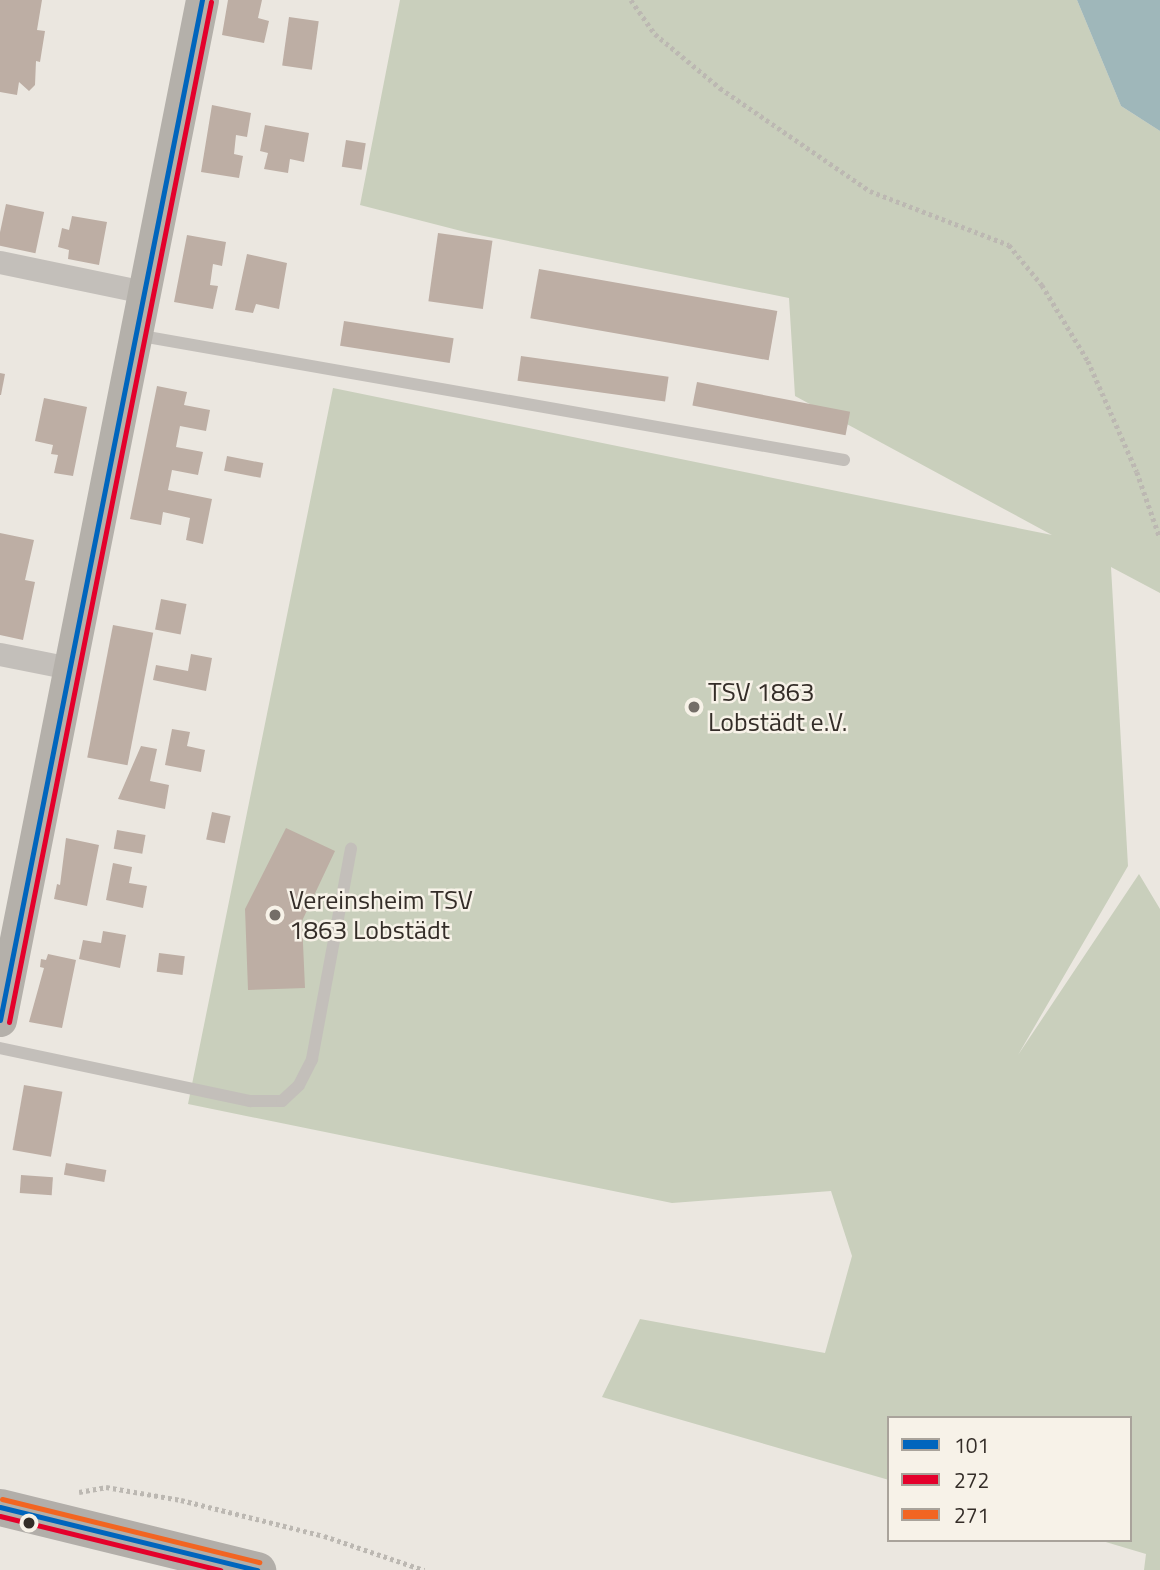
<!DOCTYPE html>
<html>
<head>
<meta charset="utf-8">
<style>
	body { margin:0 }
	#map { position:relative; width:1160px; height:1570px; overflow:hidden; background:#ebe7e0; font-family:"Titillium Web",sans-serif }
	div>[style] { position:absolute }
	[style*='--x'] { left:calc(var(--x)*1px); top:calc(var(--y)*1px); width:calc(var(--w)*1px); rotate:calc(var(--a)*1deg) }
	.green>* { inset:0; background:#c9cfbc }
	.water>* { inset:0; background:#9fb7ba }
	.building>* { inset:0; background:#bdaea4; transform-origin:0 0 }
	.path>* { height:4.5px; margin-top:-2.25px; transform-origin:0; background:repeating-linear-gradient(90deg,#bcb8b2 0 3.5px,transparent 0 7px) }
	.service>* { height:12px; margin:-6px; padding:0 6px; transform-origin:6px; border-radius:6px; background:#c3bfba }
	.minor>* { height:23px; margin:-11.5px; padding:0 11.5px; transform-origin:11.5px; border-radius:11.5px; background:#c3bfba }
	.secondary>* { height:33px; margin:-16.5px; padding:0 16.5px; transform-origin:16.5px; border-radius:16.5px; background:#b4b0aa }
	.primary>* { height:37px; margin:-18.5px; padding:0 18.5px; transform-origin:18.5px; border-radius:18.5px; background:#b2aea9 }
	.bus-1>* { height:5px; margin:-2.5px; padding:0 2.5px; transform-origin:2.5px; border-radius:2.5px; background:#0065bd }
	.bus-2>* { height:5px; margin:-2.5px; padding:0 2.5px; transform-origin:2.5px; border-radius:2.5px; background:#e4002b }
	.bus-3>* { height:5px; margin:-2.5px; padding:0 2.5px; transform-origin:2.5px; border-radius:2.5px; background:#f26522 }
	.dots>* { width:19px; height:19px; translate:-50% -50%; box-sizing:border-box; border:4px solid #f7f2e8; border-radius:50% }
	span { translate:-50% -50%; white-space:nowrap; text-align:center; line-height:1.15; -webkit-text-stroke:5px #f7f2e8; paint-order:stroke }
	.poi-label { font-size:26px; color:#342d28 }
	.left { translate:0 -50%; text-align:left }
	.legend { position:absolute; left:887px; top:1416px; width:245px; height:126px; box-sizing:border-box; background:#f7f2e8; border:2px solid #a9a39b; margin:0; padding:9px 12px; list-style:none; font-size:21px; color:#342d28 }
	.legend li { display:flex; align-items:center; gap:14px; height:35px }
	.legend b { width:35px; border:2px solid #a9a39b }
</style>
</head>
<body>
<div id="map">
	<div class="green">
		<i style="clip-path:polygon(400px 0,1077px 0,1121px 106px,1160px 131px,1160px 593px,1111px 567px,1128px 866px,1018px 1055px,1139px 874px,1160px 909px,1160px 1570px,1144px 1570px,1146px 1554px,1099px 1540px,1130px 1540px,1130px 1418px,889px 1418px,889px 1480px,602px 1397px,640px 1319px,825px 1353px,852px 1256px,831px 1191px,672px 1203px,188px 1104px,333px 388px,1052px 535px,795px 396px,789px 298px,469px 233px,360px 205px)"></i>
	</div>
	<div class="water">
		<i style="clip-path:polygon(1077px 0,1160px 0,1160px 131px,1121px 106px)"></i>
	</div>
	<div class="building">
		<i style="clip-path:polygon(0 0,42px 0,37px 30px,45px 31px,40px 62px,36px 61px,35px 85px,29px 91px,19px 82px,17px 95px,0 92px)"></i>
		<i style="clip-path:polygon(228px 0,262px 0,258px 18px,269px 21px,264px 43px,222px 35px)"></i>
		<i style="left:289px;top:17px;width:30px;height:49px;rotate:8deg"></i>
		<i style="clip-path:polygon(212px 105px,251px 113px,247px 137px,236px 135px,234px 154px,243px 156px,239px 178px,201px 172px)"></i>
		<i style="clip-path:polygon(265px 125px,309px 133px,304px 162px,290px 159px,288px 173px,264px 169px,268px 153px,260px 151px)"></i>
		<i style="left:346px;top:140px;width:20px;height:27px;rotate:9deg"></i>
		<i style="left:6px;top:204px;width:39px;height:42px;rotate:12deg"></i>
		<i style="clip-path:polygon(72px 216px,107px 222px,99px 265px,68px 259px,69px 250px,58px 247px,62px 228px,69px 230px)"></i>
		<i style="left:438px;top:233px;width:55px;height:69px;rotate:8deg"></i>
		<i style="clip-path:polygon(187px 235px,226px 242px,222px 266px,213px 264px,210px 285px,218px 286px,213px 309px,174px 302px)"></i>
		<i style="clip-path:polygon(247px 254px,287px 263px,279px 309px,256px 304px,253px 313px,235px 310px)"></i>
		<i style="left:539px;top:269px;width:242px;height:50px;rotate:10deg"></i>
		<i style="left:344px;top:321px;width:111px;height:25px;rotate:9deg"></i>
		<i style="left:521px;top:356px;width:149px;height:25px;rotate:8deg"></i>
		<i style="clip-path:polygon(0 373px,5px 374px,1px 395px,0 395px)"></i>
		<i style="left:697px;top:382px;width:156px;height:24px;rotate:11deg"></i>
		<i style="clip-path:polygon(157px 386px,187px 392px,184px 405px,210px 410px,206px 431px,180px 426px,176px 447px,203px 452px,198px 475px,172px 470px,168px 490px,212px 499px,203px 544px,186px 540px,190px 518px,163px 512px,161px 525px,130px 519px)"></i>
		<i style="clip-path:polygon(44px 398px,87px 407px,73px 476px,54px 473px,58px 455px,51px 454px,53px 445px,35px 441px)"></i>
		<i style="left:227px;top:456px;width:37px;height:15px;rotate:11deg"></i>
		<i style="clip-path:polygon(0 533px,34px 540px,25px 580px,35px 582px,23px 640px,0 635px)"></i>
		<i style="left:161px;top:599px;width:26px;height:31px;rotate:11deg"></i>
		<i style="left:113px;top:625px;width:41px;height:135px;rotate:11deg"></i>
		<i style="clip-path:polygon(191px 654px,212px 658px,206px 691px,153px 680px,156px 665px,188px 671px)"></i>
		<i style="clip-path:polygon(172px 729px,190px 732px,187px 746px,205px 750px,201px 772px,165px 765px)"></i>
		<i style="clip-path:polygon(141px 746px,157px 749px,150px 781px,169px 785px,165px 809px,118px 799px)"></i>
		<i style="left:212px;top:812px;width:19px;height:28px;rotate:12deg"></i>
		<i style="clip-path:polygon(286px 828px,335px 851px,302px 921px,305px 988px,248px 990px,245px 909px)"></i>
		<i style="left:117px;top:830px;width:29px;height:19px;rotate:10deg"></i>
		<i style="clip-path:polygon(66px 838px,99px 845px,87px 906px,54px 899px,57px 884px,60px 885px)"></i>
		<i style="clip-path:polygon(113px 863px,132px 867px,129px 883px,147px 886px,143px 908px,106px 900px)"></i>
		<i style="clip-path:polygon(103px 931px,126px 935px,120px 968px,79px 959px,83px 940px,101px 943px)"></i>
		<i style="left:159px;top:953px;width:26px;height:19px;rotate:7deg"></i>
		<i style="clip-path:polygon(48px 954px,76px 960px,62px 1028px,29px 1022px,44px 968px,40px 967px,41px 959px,46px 960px)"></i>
		<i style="left:24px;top:1085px;width:39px;height:66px;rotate:10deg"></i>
		<i style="left:66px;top:1163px;width:41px;height:12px;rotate:10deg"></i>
		<i style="left:21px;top:1175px;width:32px;height:18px;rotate:4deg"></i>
	</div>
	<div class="path">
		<i style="--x:631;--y:0;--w:42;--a:54.8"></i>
		<i style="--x:655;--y:34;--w:85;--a:39.7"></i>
		<i style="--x:720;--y:88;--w:182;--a:34.5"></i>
		<i style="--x:870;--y:191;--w:149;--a:21.2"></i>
		<i style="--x:1009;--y:245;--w:52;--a:50.5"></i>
		<i style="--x:1042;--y:285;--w:89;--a:58.8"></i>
		<i style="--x:1088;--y:361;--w:121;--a:66.2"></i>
		<i style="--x:1137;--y:472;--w:70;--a:70.8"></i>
		<i style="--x:79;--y:1492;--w:27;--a:-10"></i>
		<i style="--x:106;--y:1487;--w:76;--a:9.8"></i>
		<i style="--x:181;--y:1500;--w:147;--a:14.1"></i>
		<i style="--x:324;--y:1536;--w:106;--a:18.8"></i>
	</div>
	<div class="service">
		<i style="--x:136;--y:335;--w:719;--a:10.01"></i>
		<i style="--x:0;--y:1048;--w:256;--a:12"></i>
		<i style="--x:250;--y:1101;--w:32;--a:0"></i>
		<i style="--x:282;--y:1101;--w:23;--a:-43"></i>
		<i style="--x:299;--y:1085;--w:29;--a:-63"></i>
		<i style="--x:312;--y:1059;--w:214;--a:-79.5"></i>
	</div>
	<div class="minor">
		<i style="--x:0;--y:262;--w:147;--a:11.8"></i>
		<i style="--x:0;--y:654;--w:71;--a:11.3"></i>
	</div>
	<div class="secondary">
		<i style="--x:0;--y:1020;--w:1040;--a:-78.8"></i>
	</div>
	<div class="primary">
		<i style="--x:0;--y:1507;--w:265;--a:13.8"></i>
	</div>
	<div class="bus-1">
		<i style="--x:0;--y:1020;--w:1040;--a:-78.8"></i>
		<i style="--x:0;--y:1507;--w:265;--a:13.8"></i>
	</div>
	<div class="bus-2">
		<i style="--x:9;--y:1022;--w:1040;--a:-78.8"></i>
		<i style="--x:0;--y:1516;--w:227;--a:13.8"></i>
	</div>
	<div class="bus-3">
		<i style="--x:2;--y:1499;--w:265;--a:13.8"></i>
	</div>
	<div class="dots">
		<i style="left:694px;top:707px;background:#746e68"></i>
		<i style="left:275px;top:915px;background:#746e68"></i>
		<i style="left:29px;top:1523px;background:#342d28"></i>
	</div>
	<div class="poi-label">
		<span class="left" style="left:708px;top:707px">TSV 1863<br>Lobstädt e.V.</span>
		<span class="left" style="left:289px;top:915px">Vereinsheim TSV<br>1863 Lobstädt</span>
	</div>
	<ul class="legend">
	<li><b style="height:9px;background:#0065bd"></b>101</li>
	<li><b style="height:9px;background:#e4002b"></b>272</li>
	<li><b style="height:9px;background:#f26522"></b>271</li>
	</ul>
</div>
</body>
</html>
